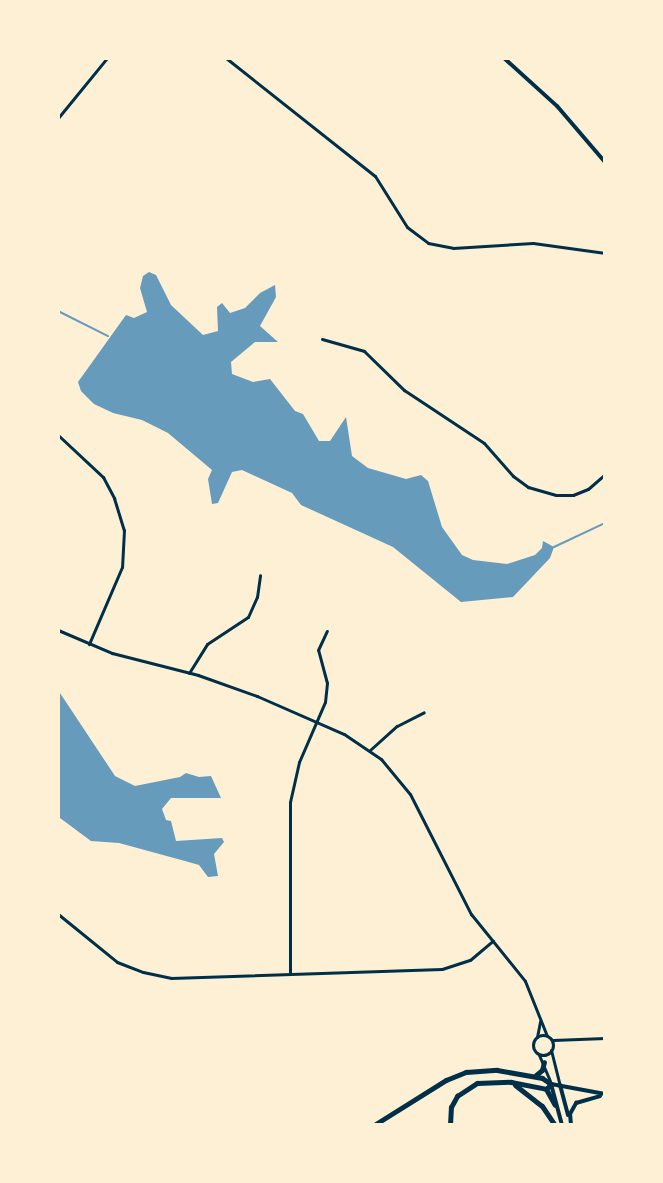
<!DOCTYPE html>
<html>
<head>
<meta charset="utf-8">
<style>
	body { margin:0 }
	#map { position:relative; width:663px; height:1183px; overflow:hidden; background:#fdf0d5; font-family:Karla,sans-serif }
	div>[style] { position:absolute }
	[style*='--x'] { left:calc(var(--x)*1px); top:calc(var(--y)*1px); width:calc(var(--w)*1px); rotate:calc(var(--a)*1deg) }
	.water>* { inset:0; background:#669bbc }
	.stream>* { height:2px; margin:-1px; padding:0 1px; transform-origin:1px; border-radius:1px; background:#669bbc }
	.minor>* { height:3px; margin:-1.5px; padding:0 1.5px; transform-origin:1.5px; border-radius:1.5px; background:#003049 }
	.minor>.ring { margin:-1.5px; padding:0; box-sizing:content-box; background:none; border:3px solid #003049; border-radius:50% }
	.tertiary>* { height:4px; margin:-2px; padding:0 2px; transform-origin:2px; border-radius:2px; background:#003049 }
	.motorway>* { height:5px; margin:-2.5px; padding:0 2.5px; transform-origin:2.5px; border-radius:2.5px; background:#003049 }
	span { translate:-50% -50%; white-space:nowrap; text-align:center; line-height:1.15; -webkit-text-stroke:8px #fdf0d5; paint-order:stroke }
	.frame { position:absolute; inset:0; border:60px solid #fdf0d5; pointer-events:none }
</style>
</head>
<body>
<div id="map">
	<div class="water">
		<i style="clip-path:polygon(149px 272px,156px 275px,171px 305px,203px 335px,218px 331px,217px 307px,222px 303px,230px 313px,245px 308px,260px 293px,275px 285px,276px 297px,260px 326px,278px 342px,255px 342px,231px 362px,232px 374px,253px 382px,270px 379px,295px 411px,303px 414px,319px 441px,330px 441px,346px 417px,352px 456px,368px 468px,406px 479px,421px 475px,428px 481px,442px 527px,462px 555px,473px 560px,507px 564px,535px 555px,542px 548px,543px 541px,554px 547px,550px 558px,513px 597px,461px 602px,393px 547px,301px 505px,292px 493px,242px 470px,232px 472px,218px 503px,212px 504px,208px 479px,212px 470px,168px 433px,142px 420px,113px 413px,94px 404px,81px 391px,78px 382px,126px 315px,134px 318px,147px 312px,140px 288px,143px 276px)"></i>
		<i style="clip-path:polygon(58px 690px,115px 776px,135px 786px,180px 777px,186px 773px,199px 777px,211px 776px,221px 798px,171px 798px,162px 809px,166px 820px,171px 821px,176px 841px,222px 838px,224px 842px,214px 854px,218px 876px,208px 877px,199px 865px,185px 861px,119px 843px,91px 841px,60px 818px)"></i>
	</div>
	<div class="stream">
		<i style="--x:58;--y:311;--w:56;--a:26.6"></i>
		<i style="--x:554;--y:547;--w:56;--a:-25.2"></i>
	</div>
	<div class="minor">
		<i style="--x:226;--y:58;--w:190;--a:38.4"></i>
		<i style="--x:375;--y:176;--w:60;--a:57.9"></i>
		<i style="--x:407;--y:227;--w:26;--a:37"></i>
		<i style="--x:428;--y:243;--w:25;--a:11"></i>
		<i style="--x:453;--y:248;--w:80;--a:-3.6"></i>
		<i style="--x:533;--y:243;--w:73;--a:7.9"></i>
		<i style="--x:58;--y:118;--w:77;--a:-50.8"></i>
		<i style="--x:322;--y:339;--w:44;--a:15.9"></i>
		<i style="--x:364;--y:351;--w:56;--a:44.3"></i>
		<i style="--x:404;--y:390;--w:96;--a:33.5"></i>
		<i style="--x:484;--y:443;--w:44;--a:48.7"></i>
		<i style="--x:513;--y:476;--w:19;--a:36"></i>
		<i style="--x:528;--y:487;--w:29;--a:16"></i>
		<i style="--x:556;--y:495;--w:17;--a:0"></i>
		<i style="--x:573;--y:495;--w:16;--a:-22"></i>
		<i style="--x:588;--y:489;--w:23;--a:-41"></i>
		<i style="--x:58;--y:435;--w:62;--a:43"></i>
		<i style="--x:103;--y:477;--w:24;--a:62"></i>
		<i style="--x:114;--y:498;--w:34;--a:73"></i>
		<i style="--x:124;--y:530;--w:37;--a:93"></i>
		<i style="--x:122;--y:567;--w:84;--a:113.2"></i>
		<i style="--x:58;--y:630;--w:59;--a:23.1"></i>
		<i style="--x:112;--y:653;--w:89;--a:14.3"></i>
		<i style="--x:198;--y:675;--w:63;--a:19.6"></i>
		<i style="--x:257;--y:696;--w:95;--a:23.6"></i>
		<i style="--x:344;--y:734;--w:45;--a:34"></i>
		<i style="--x:381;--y:759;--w:45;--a:50.4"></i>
		<i style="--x:410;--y:794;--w:135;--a:63.1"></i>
		<i style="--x:471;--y:914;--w:86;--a:51.1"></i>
		<i style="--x:525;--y:981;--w:59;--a:68.2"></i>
		<i style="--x:189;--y:673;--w:34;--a:-58"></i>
		<i style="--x:207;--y:644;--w:49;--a:-33.4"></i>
		<i style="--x:248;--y:617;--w:22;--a:-66"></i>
		<i style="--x:257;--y:597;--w:22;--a:-82"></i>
		<i style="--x:370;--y:750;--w:36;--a:-42"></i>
		<i style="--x:397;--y:726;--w:30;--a:-27"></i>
		<i style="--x:58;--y:914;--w:76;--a:39.1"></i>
		<i style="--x:117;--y:962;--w:28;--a:21"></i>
		<i style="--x:143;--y:972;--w:29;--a:12"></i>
		<i style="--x:171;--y:978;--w:271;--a:-1.9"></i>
		<i style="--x:442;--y:969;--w:29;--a:-18"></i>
		<i style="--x:470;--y:960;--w:30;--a:-40"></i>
		<i style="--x:290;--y:972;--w:170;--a:-90"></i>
		<i style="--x:290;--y:802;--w:41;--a:-77.3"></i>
		<i style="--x:299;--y:762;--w:65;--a:-66.6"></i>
		<i style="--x:325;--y:702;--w:19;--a:-84"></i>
		<i style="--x:327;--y:683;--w:34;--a:-105"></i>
		<i style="--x:318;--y:650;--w:21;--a:-65"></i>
		<i class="ring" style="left:533px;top:1035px;width:17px;height:17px"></i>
		<i style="--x:537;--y:1037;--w:16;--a:-79"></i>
		<i style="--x:553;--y:1040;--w:52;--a:-2.2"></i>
		<i style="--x:551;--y:1050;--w:36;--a:76"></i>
		<i style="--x:539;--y:1055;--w:28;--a:67"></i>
	</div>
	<div class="tertiary">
		<i style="--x:504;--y:58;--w:72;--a:42.2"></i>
		<i style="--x:557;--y:106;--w:74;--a:49.4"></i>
		<i style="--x:560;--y:1085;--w:31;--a:75"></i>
		<i style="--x:562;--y:1125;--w:42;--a:-105"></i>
		<i style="--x:551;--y:1084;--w:55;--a:10.5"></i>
		<i style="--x:571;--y:1125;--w:11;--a:-95"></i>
		<i style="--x:570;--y:1114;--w:13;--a:-61"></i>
		<i style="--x:576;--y:1103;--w:25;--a:-16"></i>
	</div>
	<div class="motorway">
		<i style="--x:536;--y:1075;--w:8;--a:-40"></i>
		<i style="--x:542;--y:1070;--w:8;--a:-76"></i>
		<i style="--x:515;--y:1085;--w:34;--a:38"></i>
		<i style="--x:542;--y:1106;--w:23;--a:56"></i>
		<i style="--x:374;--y:1125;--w:85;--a:-32"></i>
		<i style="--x:446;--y:1080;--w:22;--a:-22"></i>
		<i style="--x:466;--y:1072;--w:31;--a:-4"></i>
		<i style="--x:497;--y:1070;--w:46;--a:10.1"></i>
		<i style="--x:542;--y:1078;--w:11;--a:34"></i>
		<i style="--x:551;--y:1084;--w:7;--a:135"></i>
		<i style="--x:450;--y:1125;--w:18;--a:-87"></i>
		<i style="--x:451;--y:1107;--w:13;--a:-61"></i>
		<i style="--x:457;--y:1096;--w:24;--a:-33"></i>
		<i style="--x:477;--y:1083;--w:34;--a:-2"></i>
		<i style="--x:511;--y:1082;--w:36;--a:11"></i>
		<i style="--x:546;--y:1089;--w:18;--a:61"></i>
	</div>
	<div class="frame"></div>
</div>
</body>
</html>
